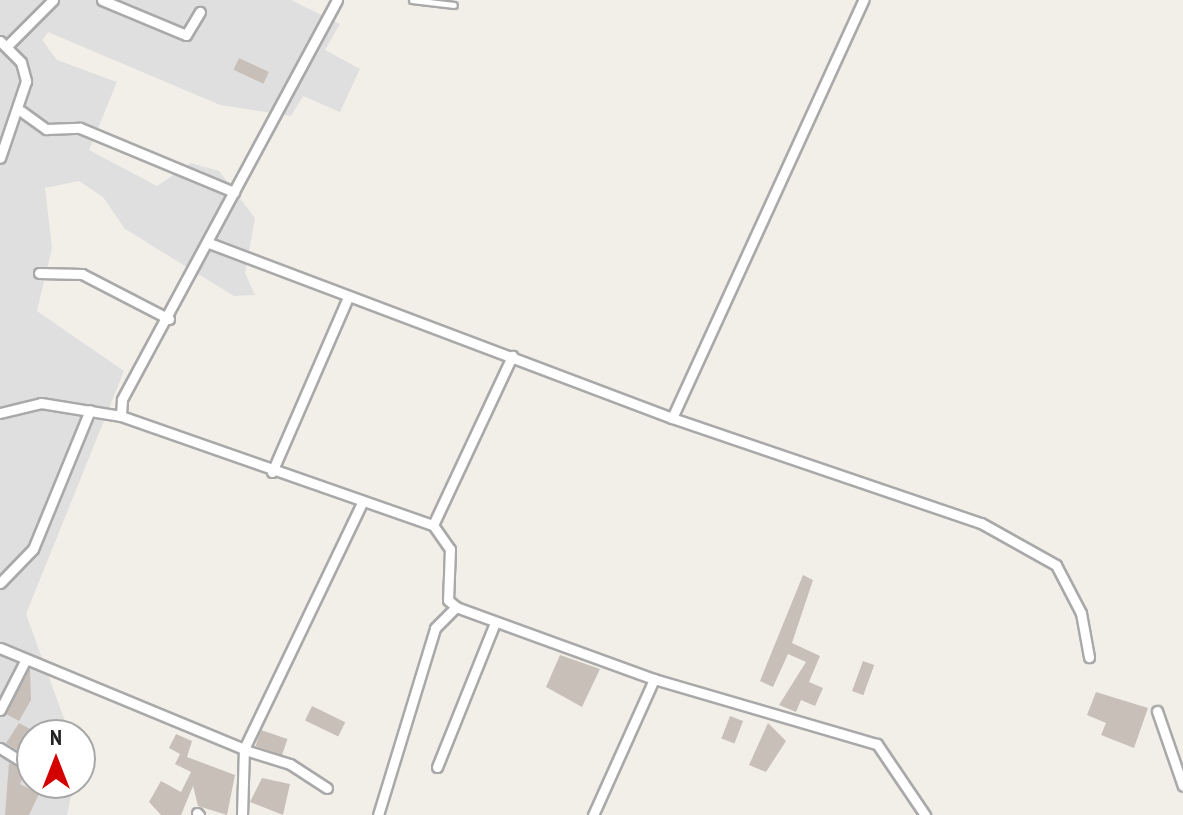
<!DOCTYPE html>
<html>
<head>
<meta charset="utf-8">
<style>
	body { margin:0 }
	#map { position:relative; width:1183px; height:815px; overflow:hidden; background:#f2efe9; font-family:"PT Sans Narrow",sans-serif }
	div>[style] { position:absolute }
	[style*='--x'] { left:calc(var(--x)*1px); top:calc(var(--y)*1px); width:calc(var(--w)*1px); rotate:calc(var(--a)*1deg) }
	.residential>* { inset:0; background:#e0dfdf }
	.building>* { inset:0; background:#c7bfb8; transform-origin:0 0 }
	.roads { filter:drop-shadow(2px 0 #a9a9a9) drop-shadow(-2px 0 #a9a9a9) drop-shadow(0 2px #a9a9a9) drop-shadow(0 -2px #a9a9a9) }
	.service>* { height:5px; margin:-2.5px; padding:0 2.5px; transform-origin:2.5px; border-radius:2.5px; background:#fff }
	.minor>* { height:9px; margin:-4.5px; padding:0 4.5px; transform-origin:4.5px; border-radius:4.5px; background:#fff }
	span { translate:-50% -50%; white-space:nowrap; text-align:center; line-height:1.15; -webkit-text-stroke:6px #fff; paint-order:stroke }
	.north { position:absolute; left:16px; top:719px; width:80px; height:80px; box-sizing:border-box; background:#fff; border:2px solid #a7a7a7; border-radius:50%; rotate:0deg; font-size:22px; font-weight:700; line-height:32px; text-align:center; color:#222 }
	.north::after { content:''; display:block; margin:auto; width:28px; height:36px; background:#d40000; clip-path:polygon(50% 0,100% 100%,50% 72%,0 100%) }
</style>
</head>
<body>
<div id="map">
	<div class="residential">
		<i style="clip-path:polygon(0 0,291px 0,340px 24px,325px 50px,360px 69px,340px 112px,303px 96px,291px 116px,220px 105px,48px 32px,42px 40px,57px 60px,117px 82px,89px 150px,157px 186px,191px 163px,219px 171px,255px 218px,245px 273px,255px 295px,234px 296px,125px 229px,103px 197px,79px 181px,45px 188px,52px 248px,37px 311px,124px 371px,26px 614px,70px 735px,32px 735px,32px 783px,74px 783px,67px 815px,0 815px)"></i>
	</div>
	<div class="building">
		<i style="left:239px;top:58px;width:33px;height:13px;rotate:25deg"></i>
		<i style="clip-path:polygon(803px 575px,813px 580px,792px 643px,820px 656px,809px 682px,823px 688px,815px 706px,801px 700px,796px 712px,779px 705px,806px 662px,788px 654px,773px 687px,760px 681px)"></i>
		<i style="clip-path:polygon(560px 655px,600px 669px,582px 707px,546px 687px)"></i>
		<i style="left:863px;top:661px;width:12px;height:32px;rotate:20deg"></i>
		<i style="clip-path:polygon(30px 668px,31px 700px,19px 721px,6px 714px)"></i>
		<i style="clip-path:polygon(1096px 692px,1148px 708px,1134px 748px,1101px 735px,1106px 723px,1087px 715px)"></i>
		<i style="left:312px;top:706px;width:37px;height:16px;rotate:26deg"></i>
		<i style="left:730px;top:716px;width:14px;height:24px;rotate:21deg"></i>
		<i style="clip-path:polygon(19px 723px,32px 730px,32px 759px,6px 743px)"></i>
		<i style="clip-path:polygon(768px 723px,786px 741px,766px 772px,749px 765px)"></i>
		<i style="left:261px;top:730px;width:28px;height:17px;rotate:19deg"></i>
		<i style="clip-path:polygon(176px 734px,192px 741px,187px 757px,235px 775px,227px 815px,198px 806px,193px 786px,181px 815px,161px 815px,149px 802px,161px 781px,181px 792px,191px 772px,175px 764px,180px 754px,169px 748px)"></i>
		<i style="clip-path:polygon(9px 763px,25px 772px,20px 784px,39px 794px,29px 815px,5px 815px)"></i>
		<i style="clip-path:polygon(262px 778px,290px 784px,283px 815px,250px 802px)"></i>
	</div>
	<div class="roads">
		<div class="service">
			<i style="--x:412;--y:0;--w:42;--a:6.8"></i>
		</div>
		<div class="minor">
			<i style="--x:102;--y:0;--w:91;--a:22.6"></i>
			<i style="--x:186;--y:35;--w:27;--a:-59"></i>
			<i style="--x:337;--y:0;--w:454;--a:118.3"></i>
			<i style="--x:122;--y:400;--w:16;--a:94"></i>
			<i style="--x:121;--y:416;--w:330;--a:19.3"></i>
			<i style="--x:433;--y:525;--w:29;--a:55"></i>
			<i style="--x:450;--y:549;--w:51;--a:92.2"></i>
			<i style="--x:448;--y:600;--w:11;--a:41"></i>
			<i style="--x:456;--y:607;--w:211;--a:20"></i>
			<i style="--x:654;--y:679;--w:232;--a:16.3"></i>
			<i style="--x:877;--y:744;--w:86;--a:55.9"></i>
			<i style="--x:0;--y:41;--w:30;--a:45"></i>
			<i style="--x:21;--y:62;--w:20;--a:75"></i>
			<i style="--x:26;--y:81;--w:81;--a:108.7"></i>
			<i style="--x:7;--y:46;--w:65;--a:-45"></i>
			<i style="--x:21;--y:111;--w:31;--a:36"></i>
			<i style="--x:46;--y:129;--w:34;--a:-2"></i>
			<i style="--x:80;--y:128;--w:167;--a:22.6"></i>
			<i style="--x:209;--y:243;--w:495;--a:20.7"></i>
			<i style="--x:672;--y:418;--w:326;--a:18.8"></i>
			<i style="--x:981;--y:523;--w:86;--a:29.2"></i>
			<i style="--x:1056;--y:565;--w:54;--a:62.5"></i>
			<i style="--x:1081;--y:613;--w:45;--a:79.7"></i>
			<i style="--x:39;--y:273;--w:43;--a:1.3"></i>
			<i style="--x:82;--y:274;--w:98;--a:27.3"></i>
			<i style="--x:0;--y:413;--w:42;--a:-13.7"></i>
			<i style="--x:41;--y:403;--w:81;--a:9.2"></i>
			<i style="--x:672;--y:418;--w:460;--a:-65.4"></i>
			<i style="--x:272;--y:472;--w:191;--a:-66.5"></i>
			<i style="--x:433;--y:525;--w:187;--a:-64.9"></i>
			<i style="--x:0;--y:583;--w:47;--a:-45.9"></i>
			<i style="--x:33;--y:549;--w:150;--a:-67.7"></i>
			<i style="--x:0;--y:648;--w:264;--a:22.5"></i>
			<i style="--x:0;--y:710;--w:55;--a:-63"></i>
			<i style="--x:1157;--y:711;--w:79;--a:70.9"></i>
			<i style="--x:0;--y:748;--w:38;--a:32"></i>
			<i style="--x:245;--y:750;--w:47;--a:17.3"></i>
			<i style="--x:290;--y:764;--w:44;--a:33"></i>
			<i style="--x:437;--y:767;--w:155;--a:-68.1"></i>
			<i style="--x:197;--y:813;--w:3;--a:45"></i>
			<i style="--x:242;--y:815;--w:66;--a:-88.3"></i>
			<i style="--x:244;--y:749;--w:275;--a:-64.4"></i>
			<i style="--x:378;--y:815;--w:195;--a:-73"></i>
			<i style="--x:435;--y:628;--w:30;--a:-45"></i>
			<i style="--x:593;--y:815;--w:149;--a:-65.8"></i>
		</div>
	</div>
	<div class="north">N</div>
</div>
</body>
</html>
